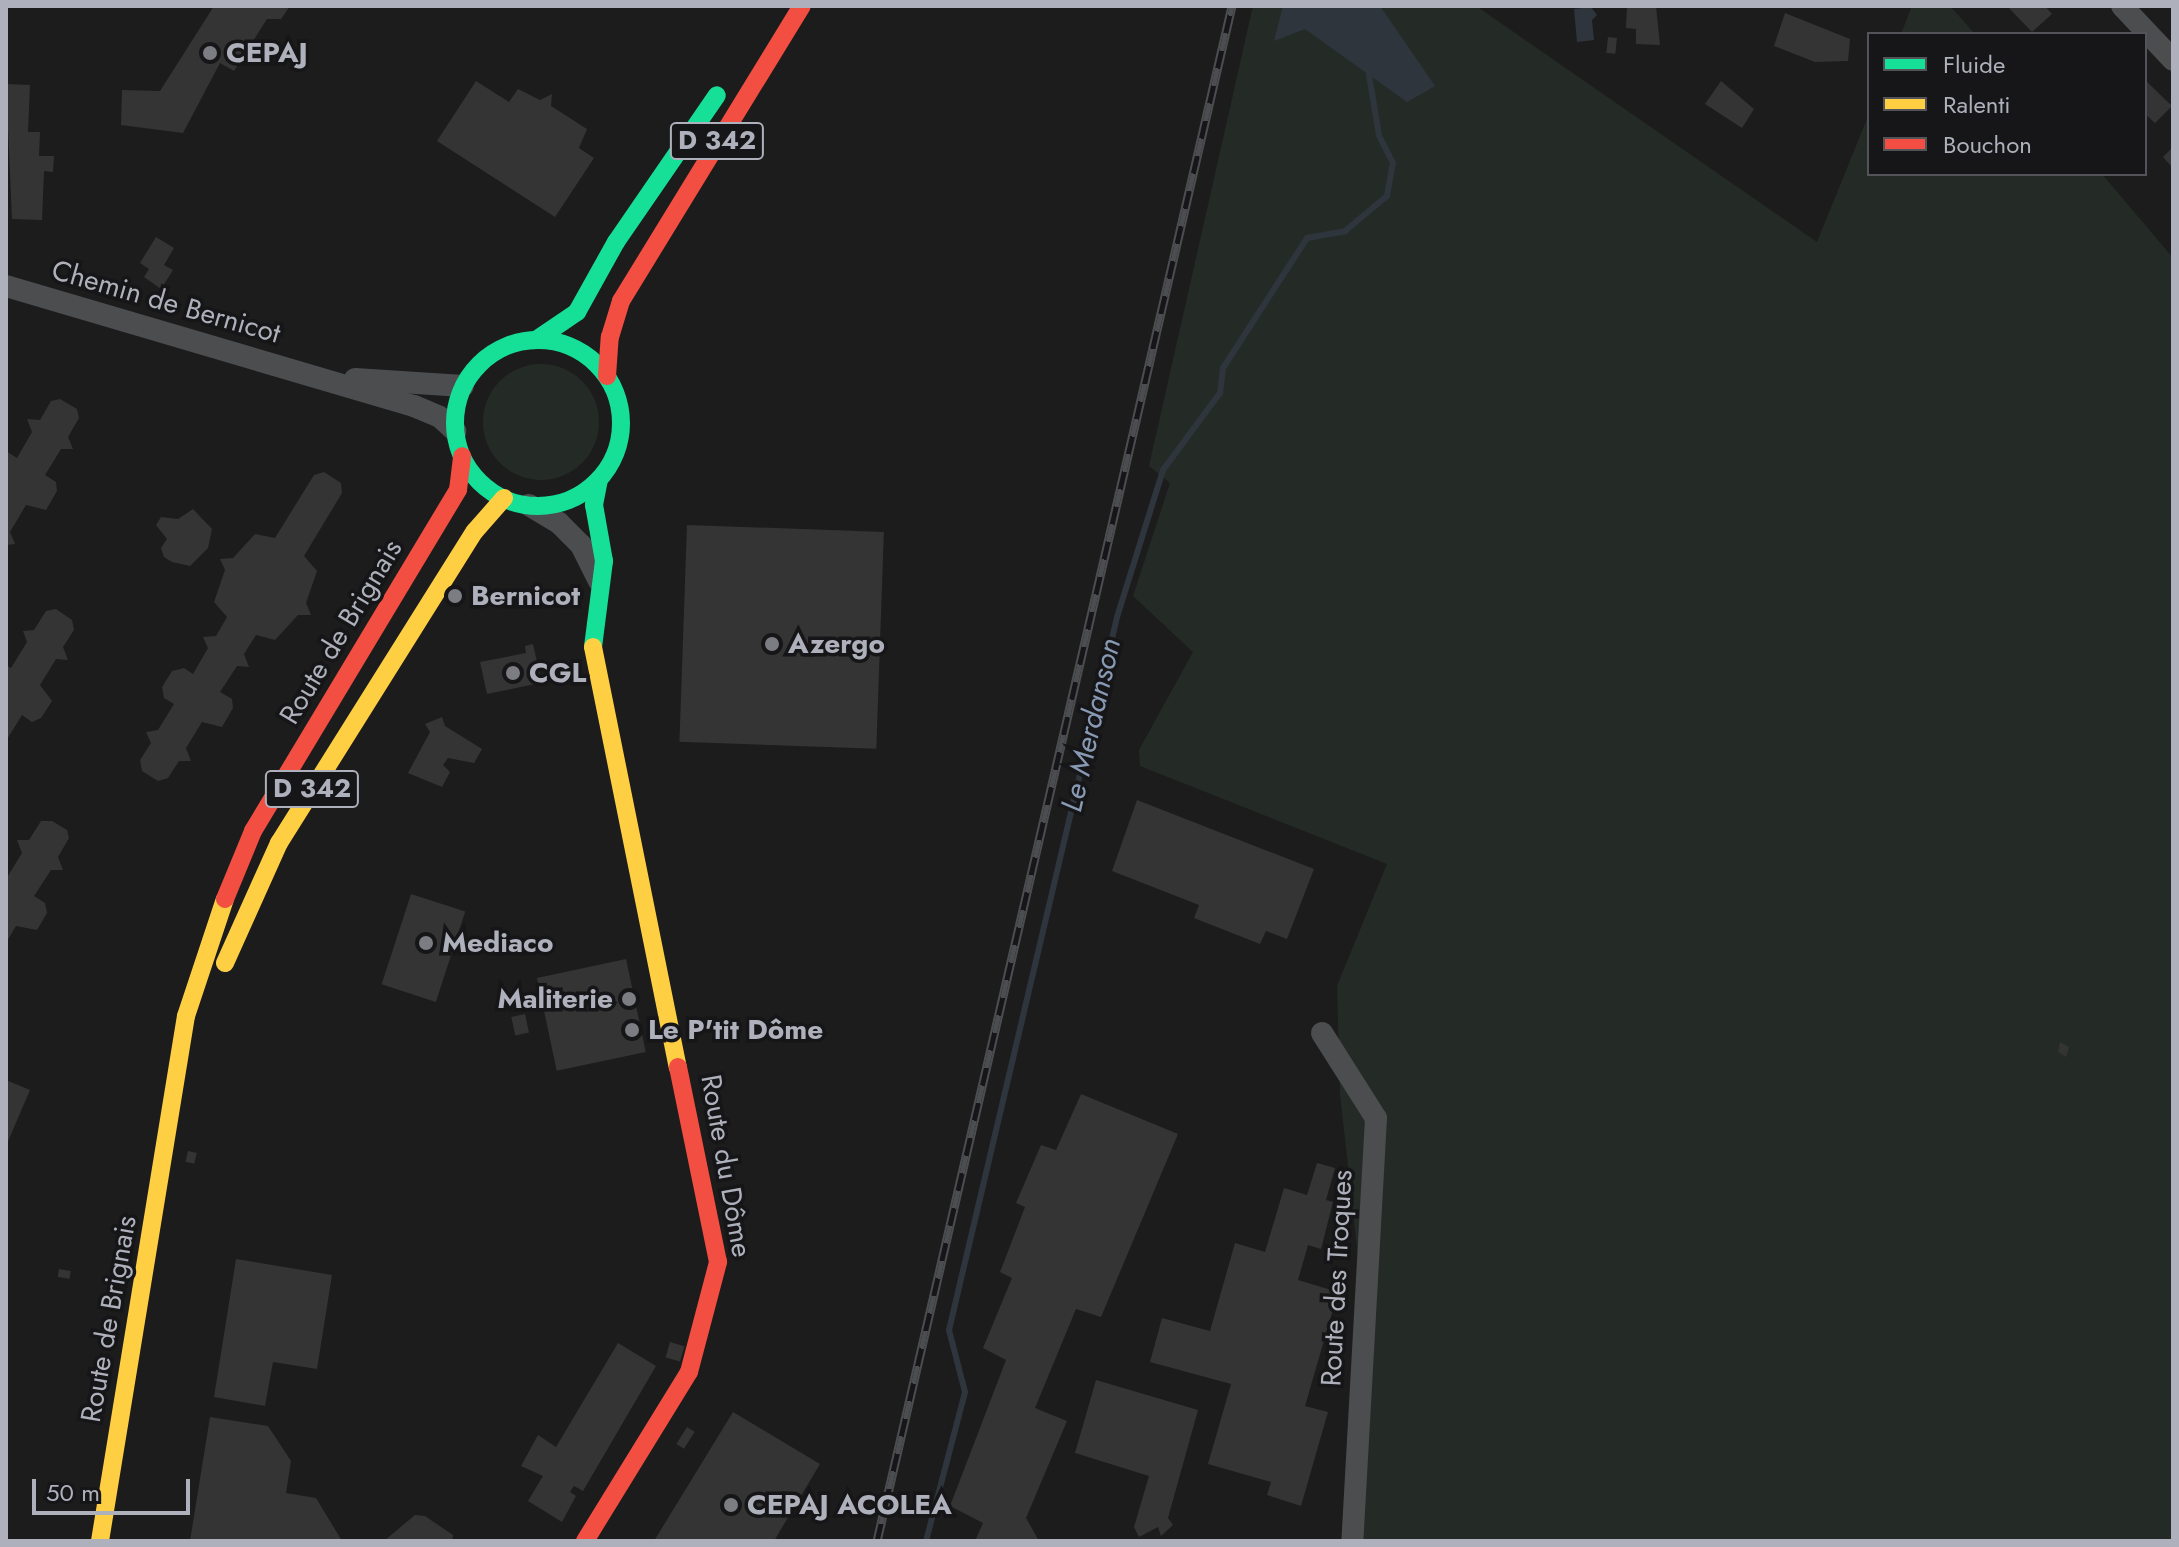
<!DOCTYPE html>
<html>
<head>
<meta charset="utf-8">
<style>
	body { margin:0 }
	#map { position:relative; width:2179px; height:1547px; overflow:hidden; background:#1c1c1c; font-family:Jost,sans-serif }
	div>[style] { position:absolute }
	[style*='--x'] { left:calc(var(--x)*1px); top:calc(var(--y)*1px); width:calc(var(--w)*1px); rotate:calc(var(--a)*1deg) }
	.green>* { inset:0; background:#242b26 }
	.round { border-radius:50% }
	.water>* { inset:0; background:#2f353d }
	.stream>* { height:6px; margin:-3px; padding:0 3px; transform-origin:3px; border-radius:3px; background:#2f353d }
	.building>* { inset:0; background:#343434; transform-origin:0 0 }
	.street>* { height:22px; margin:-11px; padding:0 11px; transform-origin:11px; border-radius:11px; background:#4c4d4f }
	.fast>* { height:18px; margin:-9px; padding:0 9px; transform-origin:9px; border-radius:9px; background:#16e098 }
	.fast>.ring { margin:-9px; padding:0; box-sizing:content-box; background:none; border:18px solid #16e098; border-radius:50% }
	.slow>* { height:18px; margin:-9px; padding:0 9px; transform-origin:9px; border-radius:9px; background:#ffcf43 }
	.jam>* { height:18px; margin:-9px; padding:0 9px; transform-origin:9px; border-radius:9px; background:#f24e42 }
	.rail>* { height:9px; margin-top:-4.5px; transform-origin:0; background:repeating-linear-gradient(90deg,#161618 0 18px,#4c4d50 0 36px); box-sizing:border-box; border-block:2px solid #4c4d50 }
	.dots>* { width:22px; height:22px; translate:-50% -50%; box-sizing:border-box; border:4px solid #161618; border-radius:50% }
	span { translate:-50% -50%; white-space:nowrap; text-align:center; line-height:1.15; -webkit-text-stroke:7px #161618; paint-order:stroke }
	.shield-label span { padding:2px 6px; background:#161618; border:2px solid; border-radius:6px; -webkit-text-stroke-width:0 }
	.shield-label { font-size:26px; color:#aeb1bb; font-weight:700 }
	.poi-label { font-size:28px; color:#aeb1bb; font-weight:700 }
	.left { translate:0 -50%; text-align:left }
	.right { translate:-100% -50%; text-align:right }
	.street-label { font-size:28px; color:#aeb1bb }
	.water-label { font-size:30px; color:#889ab3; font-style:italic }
	.frame { position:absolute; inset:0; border:8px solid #aeb1bb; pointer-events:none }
	.legend { position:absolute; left:1867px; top:32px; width:280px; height:144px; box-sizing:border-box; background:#161618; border:2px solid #535459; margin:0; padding:10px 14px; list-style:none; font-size:24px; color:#aeb1bb }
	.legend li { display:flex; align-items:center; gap:16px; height:40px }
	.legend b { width:40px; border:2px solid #535459 }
	.scale { position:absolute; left:32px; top:1479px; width:158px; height:36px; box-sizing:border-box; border:4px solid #aeb1bb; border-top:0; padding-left:10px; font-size:24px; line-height:28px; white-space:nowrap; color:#aeb1bb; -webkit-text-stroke:6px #161618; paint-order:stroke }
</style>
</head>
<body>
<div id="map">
	<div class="green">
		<i style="clip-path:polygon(1253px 6px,1476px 6px,1817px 242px,1869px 114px,1869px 174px,2102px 174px,2173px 258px,2173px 1541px,1347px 1541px,1372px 1382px,1340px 1094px,1337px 986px,1387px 864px,1140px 766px,1139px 750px,1193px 652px,1133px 596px,1170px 483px,1149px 466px)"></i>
		<i style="clip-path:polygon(1912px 6px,1950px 6px,1975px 34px,1901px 34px)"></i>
		<i class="round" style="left:483px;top:364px;width:116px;height:116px"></i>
	</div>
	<div class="water">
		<i style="clip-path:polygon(1283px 6px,1380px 6px,1435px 86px,1407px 102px,1305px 29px,1274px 41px)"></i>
		<i style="clip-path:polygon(1591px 7px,1597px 15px,1592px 20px,1594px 40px,1577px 42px,1574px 9px)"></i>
	</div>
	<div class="stream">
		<i style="--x:926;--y:1541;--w:154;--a:-75.3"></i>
		<i style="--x:965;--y:1392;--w:64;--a:-104.5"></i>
		<i style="--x:949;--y:1330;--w:733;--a:-76.74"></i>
		<i style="--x:1117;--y:617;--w:154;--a:-72.6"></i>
		<i style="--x:1163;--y:470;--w:96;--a:-53.5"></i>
		<i style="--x:1220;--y:393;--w:25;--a:-83"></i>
		<i style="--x:1223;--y:368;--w:155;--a:-57.1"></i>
		<i style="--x:1307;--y:238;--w:39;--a:-10"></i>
		<i style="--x:1345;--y:231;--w:55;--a:-39.8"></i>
		<i style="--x:1387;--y:196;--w:34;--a:-80"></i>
		<i style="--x:1393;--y:163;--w:31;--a:-117"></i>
		<i style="--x:1379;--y:135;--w:61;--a:-99.5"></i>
	</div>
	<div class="building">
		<i style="clip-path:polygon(214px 6px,290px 6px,281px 19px,267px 19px,234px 71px,220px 63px,183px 133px,121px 125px,122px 90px,160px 91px)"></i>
		<i style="clip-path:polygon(1627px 6px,1656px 6px,1660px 45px,1636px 44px,1636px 29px,1626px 28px)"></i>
		<i style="clip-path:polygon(2007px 6px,2045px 6px,2052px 14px,2032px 32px)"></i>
		<i style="clip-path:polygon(1785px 13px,1850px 39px,1848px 61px,1815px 62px,1774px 46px)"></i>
		<i style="left:1608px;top:37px;width:9px;height:16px;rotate:6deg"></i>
		<i style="clip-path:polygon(2145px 80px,2172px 106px,2155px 123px,2145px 114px)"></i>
		<i style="clip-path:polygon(476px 81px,509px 102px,518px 89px,540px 100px,552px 94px,551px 106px,587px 129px,579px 148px,594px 158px,555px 217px,437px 141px)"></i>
		<i style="clip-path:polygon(1721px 81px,1754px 109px,1742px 128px,1705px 104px)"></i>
		<i style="clip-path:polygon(6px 84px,30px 85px,28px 132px,40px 132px,39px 156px,54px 156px,53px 172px,44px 171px,42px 220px,12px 219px)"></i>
		<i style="clip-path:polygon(2173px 147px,2173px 168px,2163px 157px)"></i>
		<i style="clip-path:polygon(156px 237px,174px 248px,164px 265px,173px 270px,161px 289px,144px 277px,149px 269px,140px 263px)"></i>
		<i style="clip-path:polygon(60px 399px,77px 409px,79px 418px,68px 437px,73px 449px,61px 449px,45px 475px,56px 482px,57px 491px,46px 510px,26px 505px,10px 532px,15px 544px,7px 545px,6px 451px,17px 458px,32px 432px,27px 419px,40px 420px,51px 401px)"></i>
		<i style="clip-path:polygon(324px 472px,341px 483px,342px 493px,304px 556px,317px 571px,306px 603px,311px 615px,298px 615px,275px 640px,256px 635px,244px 654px,249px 667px,237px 666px,220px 692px,232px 699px,233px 708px,222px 727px,202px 722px,186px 748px,191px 761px,179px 761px,168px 778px,158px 781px,142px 771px,140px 760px,151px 743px,146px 732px,158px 730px,174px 704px,164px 698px,162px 687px,172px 671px,184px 668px,193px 674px,208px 648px,203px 637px,216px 636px,227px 617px,214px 602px,225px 570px,220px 559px,233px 558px,255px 534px,275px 538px,314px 475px)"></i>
		<i style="clip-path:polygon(193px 509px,212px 529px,208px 548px,190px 566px,172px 562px,164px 557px,161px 548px,167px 539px,156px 525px,161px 517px,178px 519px)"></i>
		<i style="left:687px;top:525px;width:197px;height:217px;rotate:2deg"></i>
		<i style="clip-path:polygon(56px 609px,72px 620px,74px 630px,63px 647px,68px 660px,56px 659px,40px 685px,52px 701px,41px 718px,32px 722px,22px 715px,6px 741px,6px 665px,11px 668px,27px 642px,23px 631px,34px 630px,46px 611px)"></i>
		<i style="clip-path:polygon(533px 644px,540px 675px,533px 677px,535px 684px,487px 694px,480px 662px,526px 653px,525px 646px)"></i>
		<i style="clip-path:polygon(442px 717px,445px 726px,482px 749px,474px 763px,448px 758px,443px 765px,450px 772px,442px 787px,408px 773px,430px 732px,425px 724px)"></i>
		<i style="clip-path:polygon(1137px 800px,1314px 869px,1287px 939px,1266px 931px,1260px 944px,1194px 918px,1199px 905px,1112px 871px)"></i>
		<i style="clip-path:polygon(41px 821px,52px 821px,67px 830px,69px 838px,58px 857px,63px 870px,51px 870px,34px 896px,45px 903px,47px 913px,37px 930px,16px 926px,6px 943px,6px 879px,22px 853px,17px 840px,29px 840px)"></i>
		<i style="left:411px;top:894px;width:57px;height:95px;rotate:18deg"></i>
		<i style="left:626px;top:959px;width:95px;height:91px;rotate:78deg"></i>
		<i style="left:525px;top:1014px;width:19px;height:14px;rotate:78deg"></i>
		<i style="clip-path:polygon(2060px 1042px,2069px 1047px,2066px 1057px,2058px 1052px)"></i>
		<i style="clip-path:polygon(6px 1080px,30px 1090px,6px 1146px)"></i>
		<i style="clip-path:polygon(1081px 1094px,1178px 1134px,1101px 1317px,1076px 1309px,1035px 1408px,1067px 1421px,1026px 1518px,1039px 1541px,975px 1541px,983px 1523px,950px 1506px,1006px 1360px,983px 1348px,1012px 1278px,1000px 1272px,1025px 1207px,1016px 1203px,1041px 1145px,1056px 1150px)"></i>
		<i style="left:188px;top:1151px;width:9px;height:11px;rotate:13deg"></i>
		<i style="clip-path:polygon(1317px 1163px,1335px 1168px,1326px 1200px,1333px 1202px,1321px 1249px,1308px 1245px,1298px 1280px,1338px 1292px,1305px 1406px,1328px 1412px,1301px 1506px,1267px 1495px,1271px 1482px,1208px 1464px,1231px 1384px,1150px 1362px,1162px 1318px,1210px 1331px,1235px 1243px,1265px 1252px,1284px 1188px,1307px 1195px)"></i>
		<i style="clip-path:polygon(236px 1259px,332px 1275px,317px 1369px,273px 1362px,265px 1406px,214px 1397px)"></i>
		<i style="left:59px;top:1269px;width:12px;height:8px;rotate:9deg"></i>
		<i style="left:670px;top:1342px;width:15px;height:16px;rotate:16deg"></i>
		<i style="clip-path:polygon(618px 1343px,656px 1366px,583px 1491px,574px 1486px,570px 1492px,576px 1496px,562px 1522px,528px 1501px,543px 1476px,521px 1466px,538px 1435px,556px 1447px)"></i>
		<i style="clip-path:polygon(1096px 1380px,1198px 1410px,1168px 1518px,1173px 1525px,1161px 1536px,1158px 1527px,1139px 1537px,1134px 1527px,1149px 1476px,1075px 1453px)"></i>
		<i style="clip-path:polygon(733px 1412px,820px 1464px,774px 1541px,654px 1541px)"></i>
		<i style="clip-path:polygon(210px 1417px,268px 1426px,291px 1461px,286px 1493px,316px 1498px,342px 1541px,190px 1541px)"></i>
		<i style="left:687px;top:1427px;width:9px;height:20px;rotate:32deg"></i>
		<i style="clip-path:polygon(415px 1515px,425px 1516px,453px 1535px,452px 1541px,384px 1541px)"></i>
	</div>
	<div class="street">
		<i style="--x:2122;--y:6;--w:74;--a:46.6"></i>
		<i style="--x:6;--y:286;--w:425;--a:16.4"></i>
		<i style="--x:414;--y:406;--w:28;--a:23"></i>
		<i style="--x:440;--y:417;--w:21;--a:43"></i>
		<i style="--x:355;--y:379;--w:108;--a:3.7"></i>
		<i style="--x:529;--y:505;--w:35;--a:31"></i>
		<i style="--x:559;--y:523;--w:31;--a:45"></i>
		<i style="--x:581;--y:545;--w:40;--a:63.4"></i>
		<i style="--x:1322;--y:1033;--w:101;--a:57.6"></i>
		<i style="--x:1376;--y:1118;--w:424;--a:93.2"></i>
	</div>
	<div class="fast">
		<i style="--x:536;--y:340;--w:50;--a:-34.3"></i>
		<i style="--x:577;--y:312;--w:80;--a:-60.9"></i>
		<i style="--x:616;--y:242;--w:178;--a:-55.5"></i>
		<i class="ring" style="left:455px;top:340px;width:148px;height:148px"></i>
		<i style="--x:593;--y:647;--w:87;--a:-82.7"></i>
		<i style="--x:604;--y:561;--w:57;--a:-100.1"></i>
		<i style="--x:594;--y:505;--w:25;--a:-79"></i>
	</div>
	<div class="slow">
		<i style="--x:593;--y:647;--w:429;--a:78.6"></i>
		<i style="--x:225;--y:963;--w:132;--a:-65.8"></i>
		<i style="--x:279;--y:843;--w:368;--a:-57.9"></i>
		<i style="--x:475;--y:531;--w:44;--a:-48.7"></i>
		<i style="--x:100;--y:1541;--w:532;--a:-80.7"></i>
		<i style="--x:186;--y:1016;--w:123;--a:-71.6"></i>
	</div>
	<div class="jam">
		<i style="--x:607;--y:376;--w:39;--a:-86"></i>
		<i style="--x:610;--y:337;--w:38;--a:-73"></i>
		<i style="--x:621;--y:301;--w:346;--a:-58.5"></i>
		<i style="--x:225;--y:899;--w:74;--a:-67.6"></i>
		<i style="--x:253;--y:831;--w:398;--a:-59"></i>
		<i style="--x:458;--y:490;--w:34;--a:-83"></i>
		<i style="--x:585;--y:1541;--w:198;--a:-58.4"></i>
		<i style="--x:689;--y:1372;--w:114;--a:-75.2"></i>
		<i style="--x:718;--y:1262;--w:199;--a:-101.6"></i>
	</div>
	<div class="rail">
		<i style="--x:877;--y:1541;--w:1576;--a:-76.98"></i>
	</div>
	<div class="dots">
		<i style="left:210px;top:53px;background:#7b7d83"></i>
		<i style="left:455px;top:596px;background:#7b7d83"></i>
		<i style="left:772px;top:644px;background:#7b7d83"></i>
		<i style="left:513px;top:673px;background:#7b7d83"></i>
		<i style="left:426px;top:943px;background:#7b7d83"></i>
		<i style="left:629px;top:999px;background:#7b7d83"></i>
		<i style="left:632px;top:1030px;background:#7b7d83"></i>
		<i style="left:731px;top:1505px;background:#7b7d83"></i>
	</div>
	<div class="shield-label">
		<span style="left:717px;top:141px">D 342</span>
		<span style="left:312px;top:789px">D 342</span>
	</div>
	<div class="poi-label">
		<span class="left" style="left:226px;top:53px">CEPAJ</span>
		<span class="left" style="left:471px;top:596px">Bernicot</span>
		<span class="left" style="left:788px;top:644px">Azergo</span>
		<span class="left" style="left:529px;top:673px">CGL</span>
		<span class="left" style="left:442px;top:943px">Mediaco</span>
		<span class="right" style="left:613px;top:999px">Maliterie</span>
		<span class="left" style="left:648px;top:1030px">Le P'tit Dôme</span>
		<span class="left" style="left:747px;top:1505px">CEPAJ ACOLEA</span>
	</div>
	<div class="street-label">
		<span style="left:166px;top:302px;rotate:16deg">Chemin de Bernicot</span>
		<span style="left:341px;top:632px;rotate:-59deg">Route de Brignais</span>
		<span style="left:726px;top:1166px;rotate:80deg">Route du Dôme</span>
		<span style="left:1337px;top:1278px;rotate:-87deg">Route des Troques</span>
		<span style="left:109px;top:1319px;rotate:-80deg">Route de Brignais</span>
	</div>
	<div class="water-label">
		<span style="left:1091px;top:725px;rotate:-77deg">Le Merdanson</span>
	</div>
	<div class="frame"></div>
	<ul class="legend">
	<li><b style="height:10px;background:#16e098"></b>Fluide</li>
	<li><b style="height:10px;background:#ffcf43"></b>Ralenti</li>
	<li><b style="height:10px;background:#f24e42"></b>Bouchon</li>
	</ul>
	<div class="scale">50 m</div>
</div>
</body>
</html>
